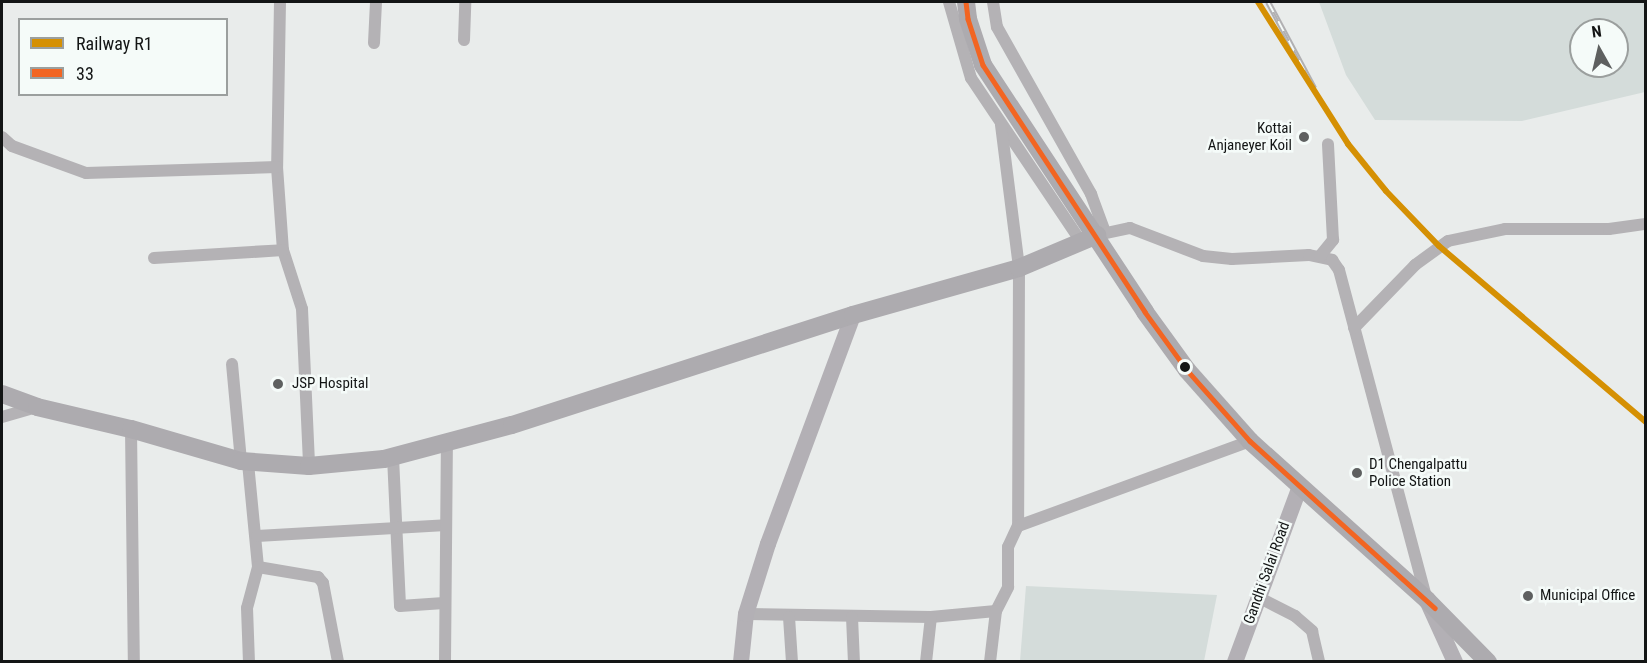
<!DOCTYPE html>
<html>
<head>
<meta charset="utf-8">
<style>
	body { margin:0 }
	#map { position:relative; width:1647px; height:663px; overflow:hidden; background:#e9eceb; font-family:"Roboto Condensed",sans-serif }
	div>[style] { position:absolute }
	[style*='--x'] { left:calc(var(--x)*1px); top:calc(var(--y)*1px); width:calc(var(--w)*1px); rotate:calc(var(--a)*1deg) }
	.built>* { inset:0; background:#d4dcda }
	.street>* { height:12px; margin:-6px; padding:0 6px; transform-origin:6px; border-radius:6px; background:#b4b2b5 }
	.secondary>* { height:16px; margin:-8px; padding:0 8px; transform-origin:8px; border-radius:8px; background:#b3b0b5 }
	.primary>* { height:18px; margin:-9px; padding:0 9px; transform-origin:9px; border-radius:9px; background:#adabaf }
	.rail>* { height:6px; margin-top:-3px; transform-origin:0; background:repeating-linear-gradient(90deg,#f5fbf9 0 11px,#b1b0b2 0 22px); box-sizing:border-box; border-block:2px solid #b1b0b2 }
	.bus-1>* { height:4.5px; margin:-2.25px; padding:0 2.25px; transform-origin:2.25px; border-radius:2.25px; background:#f26522 }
	.rail-1>* { height:6px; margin:-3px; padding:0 3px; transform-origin:3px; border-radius:3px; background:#d59003 }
	.dots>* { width:16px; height:16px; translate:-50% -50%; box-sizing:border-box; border:3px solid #f5fbf9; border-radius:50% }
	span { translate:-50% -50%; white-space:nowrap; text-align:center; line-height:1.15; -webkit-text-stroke:5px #f5fbf9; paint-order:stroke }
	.poi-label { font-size:15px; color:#131515 }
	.right { translate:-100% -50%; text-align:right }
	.left { translate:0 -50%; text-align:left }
	.street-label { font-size:15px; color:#131515 }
	.frame { position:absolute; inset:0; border:3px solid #131515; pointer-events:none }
	.legend { position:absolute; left:18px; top:18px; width:210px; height:78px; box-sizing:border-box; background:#f5fbf9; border:2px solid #9b9f9e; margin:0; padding:8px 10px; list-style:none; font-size:18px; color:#131515 }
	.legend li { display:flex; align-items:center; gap:12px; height:30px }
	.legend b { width:30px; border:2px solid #9b9f9e }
	.north { position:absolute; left:1569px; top:18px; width:60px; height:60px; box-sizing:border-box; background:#f5fbf9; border:2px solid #9b9f9e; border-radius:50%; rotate:352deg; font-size:16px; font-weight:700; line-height:24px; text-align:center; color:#131515 }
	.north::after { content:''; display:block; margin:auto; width:21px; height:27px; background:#5e6060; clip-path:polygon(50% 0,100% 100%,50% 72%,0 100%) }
</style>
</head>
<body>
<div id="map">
	<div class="built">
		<i style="clip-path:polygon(evenodd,1319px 2px,1645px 2px,1645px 92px,1522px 121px,1375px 120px,1346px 75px,1319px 2px,1581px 30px,1617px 30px,1617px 66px,1581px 66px,1581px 30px)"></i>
		<i style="clip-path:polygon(1026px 586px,1217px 595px,1204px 661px,1020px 661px)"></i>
	</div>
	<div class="street">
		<i style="--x:280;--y:2;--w:165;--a:91"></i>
		<i style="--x:277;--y:167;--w:83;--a:85.9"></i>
		<i style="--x:283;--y:250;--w:62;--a:72.1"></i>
		<i style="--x:302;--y:309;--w:157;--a:87.4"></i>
		<i style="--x:949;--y:2;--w:79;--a:73.9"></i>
		<i style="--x:971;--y:78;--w:197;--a:56.1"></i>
		<i style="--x:993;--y:2;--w:25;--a:81"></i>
		<i style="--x:997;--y:27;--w:192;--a:60.6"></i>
		<i style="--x:1091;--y:194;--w:40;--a:69.8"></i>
		<i style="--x:464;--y:40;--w:38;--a:-88"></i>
		<i style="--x:374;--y:43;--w:41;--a:-87.2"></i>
		<i style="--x:1001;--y:125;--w:144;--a:82.8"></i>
		<i style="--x:1019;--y:268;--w:258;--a:90.2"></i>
		<i style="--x:2;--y:137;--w:13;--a:42"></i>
		<i style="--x:12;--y:146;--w:79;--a:20"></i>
		<i style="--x:86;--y:173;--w:191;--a:-1.8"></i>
		<i style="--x:1097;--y:235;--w:34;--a:-12"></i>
		<i style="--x:1130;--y:228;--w:78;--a:21"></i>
		<i style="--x:1203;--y:256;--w:29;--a:6"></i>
		<i style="--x:1232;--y:259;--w:77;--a:-3"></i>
		<i style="--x:1309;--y:255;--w:24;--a:12"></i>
		<i style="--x:1332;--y:260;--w:12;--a:55"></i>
		<i style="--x:1339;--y:270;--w:342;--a:75.1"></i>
		<i style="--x:1320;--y:256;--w:21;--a:-51"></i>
		<i style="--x:1333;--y:240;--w:96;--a:-93"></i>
		<i style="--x:154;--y:258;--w:129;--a:-3.5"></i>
		<i style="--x:1354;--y:328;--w:88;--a:-45.9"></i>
		<i style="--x:1415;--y:265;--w:41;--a:-36"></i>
		<i style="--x:1448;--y:241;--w:58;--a:-11.9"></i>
		<i style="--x:1505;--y:229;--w:104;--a:0"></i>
		<i style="--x:1609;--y:229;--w:37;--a:-8"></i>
		<i style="--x:232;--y:364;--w:97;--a:84.7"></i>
		<i style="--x:2;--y:417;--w:36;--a:-16"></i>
		<i style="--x:131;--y:429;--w:233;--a:89.3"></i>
		<i style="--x:393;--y:457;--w:149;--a:87.3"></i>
		<i style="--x:400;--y:606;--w:44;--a:-3.9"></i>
		<i style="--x:248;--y:463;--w:104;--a:84.5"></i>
		<i style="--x:258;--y:567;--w:42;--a:105"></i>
		<i style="--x:247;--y:608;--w:54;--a:87.9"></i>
		<i style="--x:257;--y:536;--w:189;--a:-3.3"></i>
		<i style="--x:258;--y:567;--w:61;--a:9.5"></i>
		<i style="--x:318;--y:577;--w:8;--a:50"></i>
		<i style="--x:323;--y:583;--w:80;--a:79.2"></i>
		<i style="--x:1258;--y:597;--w:42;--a:27.2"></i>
		<i style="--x:1295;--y:616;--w:23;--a:41"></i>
		<i style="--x:1312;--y:631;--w:32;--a:77"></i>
		<i style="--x:746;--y:614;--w:185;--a:0.9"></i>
		<i style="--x:931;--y:617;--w:65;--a:-5.3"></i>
		<i style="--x:996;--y:611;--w:27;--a:-63"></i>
		<i style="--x:1008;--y:587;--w:40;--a:-90"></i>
		<i style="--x:1008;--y:547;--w:23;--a:-65"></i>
		<i style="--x:1018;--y:526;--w:247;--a:-20.1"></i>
		<i style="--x:789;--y:617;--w:45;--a:86.2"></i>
		<i style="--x:852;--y:617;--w:45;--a:87.5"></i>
		<i style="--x:445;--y:662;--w:219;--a:-89.5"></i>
		<i style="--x:926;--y:662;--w:45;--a:-83.7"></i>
		<i style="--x:990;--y:662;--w:51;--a:-83.3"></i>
	</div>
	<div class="secondary">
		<i style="--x:1429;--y:605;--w:63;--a:65.5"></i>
		<i style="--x:741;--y:662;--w:48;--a:-84.1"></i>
		<i style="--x:746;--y:614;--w:73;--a:-72.6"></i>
		<i style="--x:768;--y:544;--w:244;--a:-69.6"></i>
		<i style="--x:1235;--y:662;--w:188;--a:-69.7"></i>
	</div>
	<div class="primary">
		<i style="--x:966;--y:2;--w:17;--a:83"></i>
		<i style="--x:968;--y:19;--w:48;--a:71.9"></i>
		<i style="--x:983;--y:65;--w:295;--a:56.7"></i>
		<i style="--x:1145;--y:312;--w:72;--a:54.1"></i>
		<i style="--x:1187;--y:370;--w:95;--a:48.4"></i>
		<i style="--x:1250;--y:441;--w:238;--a:41.9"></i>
		<i style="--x:1427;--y:600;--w:87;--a:45.5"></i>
		<i style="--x:2;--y:394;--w:37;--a:20"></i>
		<i style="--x:37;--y:407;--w:97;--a:13.2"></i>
		<i style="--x:131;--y:429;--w:115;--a:16.2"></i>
		<i style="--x:241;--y:461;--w:68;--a:4.2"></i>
		<i style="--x:309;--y:466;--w:75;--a:-5.3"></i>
		<i style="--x:384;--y:459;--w:132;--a:-14.9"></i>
		<i style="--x:512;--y:425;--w:358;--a:-17.9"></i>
		<i style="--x:853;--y:315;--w:173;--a:-15.8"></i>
		<i style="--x:1019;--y:268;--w:85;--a:-22.9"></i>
	</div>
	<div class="rail">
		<i style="--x:1268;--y:2;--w:98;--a:61.9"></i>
	</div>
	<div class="bus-1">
		<i style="--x:966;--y:2;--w:17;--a:83"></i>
		<i style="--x:968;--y:19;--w:48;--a:71.9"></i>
		<i style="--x:983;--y:65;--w:295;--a:56.7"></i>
		<i style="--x:1145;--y:312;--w:72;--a:54.1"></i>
		<i style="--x:1187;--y:370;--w:95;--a:48.4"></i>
		<i style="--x:1250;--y:441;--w:249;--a:42.1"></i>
	</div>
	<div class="rail-1">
		<i style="--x:1258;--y:2;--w:168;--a:57.6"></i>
		<i style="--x:1348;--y:144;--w:60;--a:51"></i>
		<i style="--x:1386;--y:191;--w:76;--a:46.1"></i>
		<i style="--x:1439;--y:246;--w:272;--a:40.4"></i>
	</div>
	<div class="dots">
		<i style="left:1304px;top:137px;background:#5e6060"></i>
		<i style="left:1185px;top:367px;background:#131515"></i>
		<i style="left:278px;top:384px;background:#5e6060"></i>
		<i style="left:1357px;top:473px;background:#5e6060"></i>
		<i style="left:1528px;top:596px;background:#5e6060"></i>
	</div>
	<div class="poi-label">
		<span class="right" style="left:1292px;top:137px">Kottai<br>Anjaneyer Koil</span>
		<span class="left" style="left:292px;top:384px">JSP Hospital</span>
		<span class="left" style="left:1369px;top:473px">D1 Chengalpattu<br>Police Station</span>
		<span class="left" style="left:1540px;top:596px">Municipal Office</span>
	</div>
	<div class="street-label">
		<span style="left:1267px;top:573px;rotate:-70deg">Gandhi Salai Road</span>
	</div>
	<div class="frame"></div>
	<ul class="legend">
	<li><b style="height:8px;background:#d59003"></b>Railway R1</li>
	<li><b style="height:8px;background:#f26522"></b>33</li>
	</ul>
	<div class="north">N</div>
</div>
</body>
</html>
